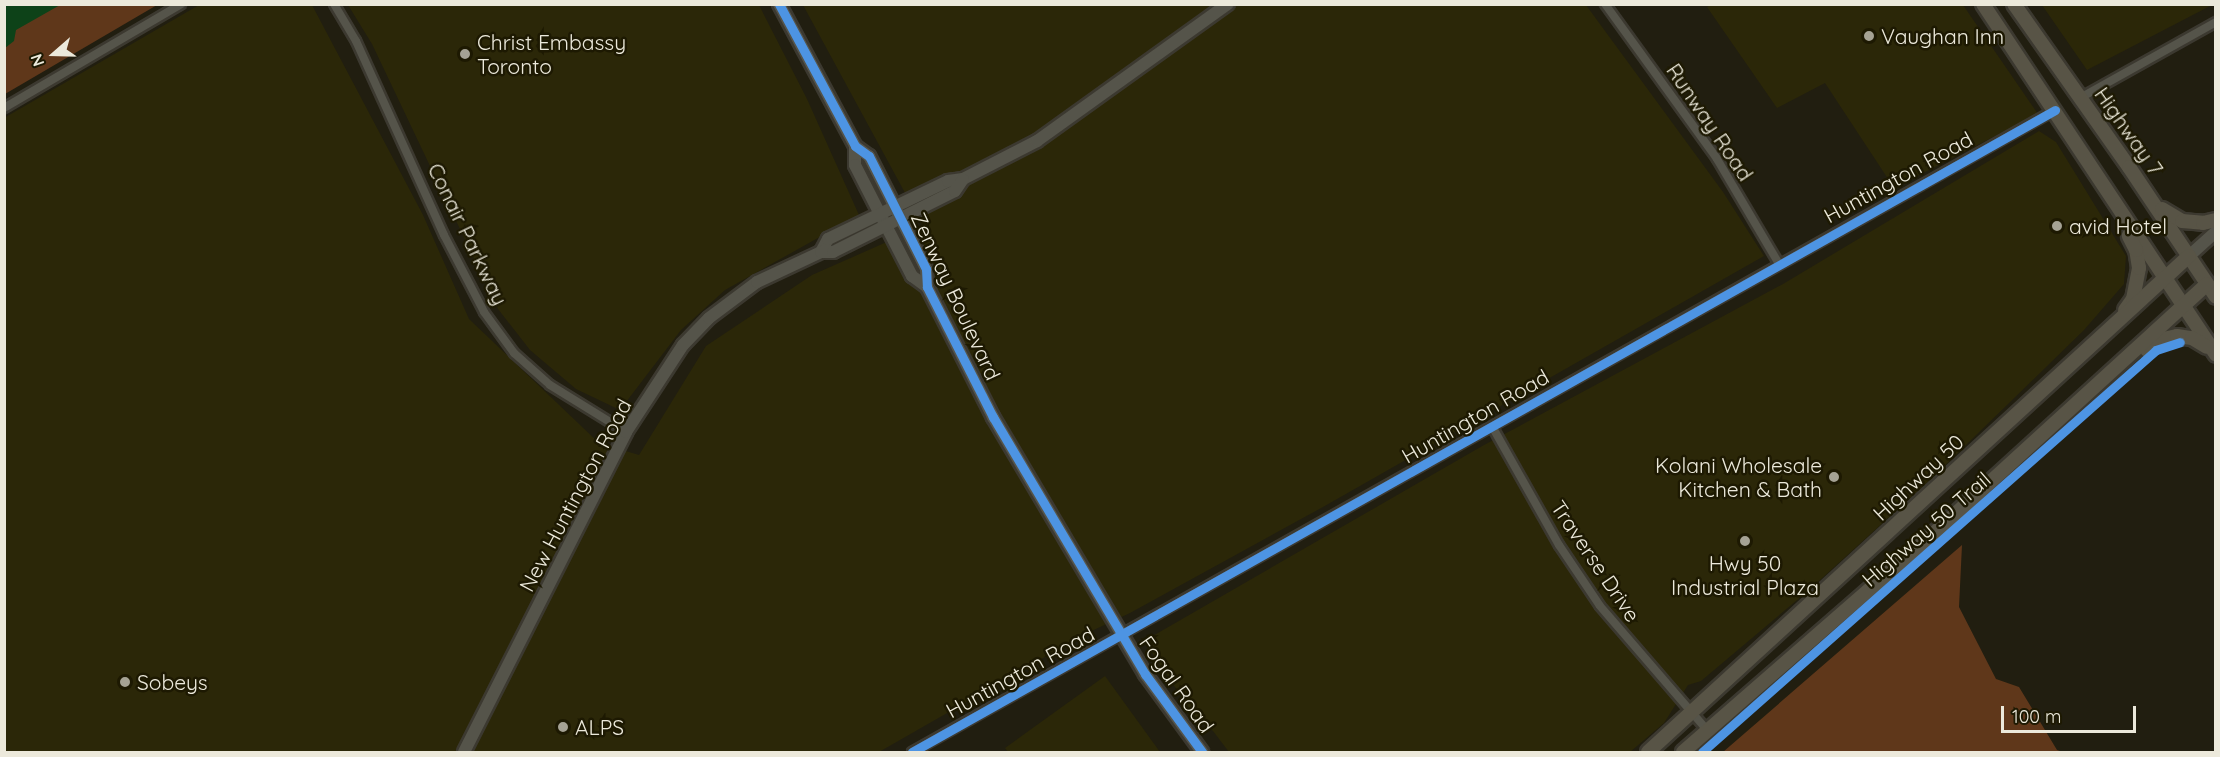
<!DOCTYPE html>
<html>
<head>
<meta charset="utf-8">
<style>
	body { margin:0 }
	#map { position:relative; width:2220px; height:757px; overflow:hidden; background:#211e10; font-family:Quicksand,sans-serif }
	div>[style] { position:absolute }
	[style*='--x'] { left:calc(var(--x)*1px); top:calc(var(--y)*1px); width:calc(var(--w)*1px); rotate:calc(var(--a)*1deg) }
	.built>* { inset:0; background:#2b2708 }
	.green>* { inset:0; background:#5f371a }
	.water>* { inset:0; background:#0d4218 }
	.roads { filter:drop-shadow(2px 0 #3c3930) drop-shadow(-2px 0 #3c3930) drop-shadow(0 2px #3c3930) drop-shadow(0 -2px #3c3930) }
	.street>* { height:8px; margin:-4px; padding:0 4px; transform-origin:4px; border-radius:4px; background:#55544a }
	.secondary>* { height:12px; margin:-6px; padding:0 6px; transform-origin:6px; border-radius:6px; background:#55544a }
	.primary>* { height:14px; margin:-7px; padding:0 7px; transform-origin:7px; border-radius:7px; background:#585446 }
	.cycleway>* { height:9px; margin:-4.5px; padding:0 4.5px; transform-origin:4.5px; border-radius:4.5px; background:#4d94e3 }
	.dots>* { width:16px; height:16px; translate:-50% -50%; box-sizing:border-box; border:3px solid #1d1902; border-radius:50% }
	span { translate:-50% -50%; white-space:nowrap; text-align:center; line-height:1.15; -webkit-text-stroke:5px #1d1902; paint-order:stroke }
	.poi-label { font-size:21px; color:#ece9db }
	.left { translate:0 -50%; text-align:left }
	.right { translate:-100% -50%; text-align:right }
	.street-label { font-size:21px; color:#ece9db }
	.frame { position:absolute; inset:0; border:6px solid #ece9db; pointer-events:none }
	.north { position:absolute; left:24px; top:24px; width:60px; height:60px; -webkit-text-stroke:4px #1d1902; paint-order:stroke; rotate:250deg; font-size:16px; font-weight:700; line-height:24px; text-align:center; color:#ece9db }
	.north::after { content:''; display:block; margin:auto; width:21px; height:27px; background:#ece9db; clip-path:polygon(50% 0,100% 100%,50% 72%,0 100%) }
	.scale { position:absolute; left:2001px; top:706px; width:135px; height:27px; box-sizing:border-box; border:3px solid #ece9db; border-top:0; padding-left:8px; font-size:18px; line-height:21px; white-space:nowrap; color:#ece9db; -webkit-text-stroke:4px #1d1902; paint-order:stroke }
</style>
</head>
<body>
<div id="map">
	<div class="built">
		<i style="clip-path:polygon(1712px 4px,1963px 5px,2038px 114px,1894px 188px,1825px 83px,1777px 108px,1707px 7px)"></i>
		<i style="clip-path:polygon(199px 5px,312px 5px,423px 215px,469px 319px,599px 443px,639px 455px,706px 346px,812px 275px,923px 226px,803px 5px,1586px 5px,1723px 192px,1764px 256px,1323px 507px,1130px 613px,1085px 634px,879px 752px,5px 752px,4px 118px)"></i>
		<i style="clip-path:polygon(348px 5px,759px 5px,807px 99px,859px 215px,725px 290px,681px 330px,620px 410px,576px 389px,530px 350px,498px 309px,372px 44px)"></i>
		<i style="clip-path:polygon(2042px 5px,2212px 5px,2087px 70px)"></i>
		<i style="clip-path:polygon(2039px 131px,2056px 142px,2126px 256px,2124px 284px,2084px 330px,1932px 478px,1809px 590px,1701px 681px,1688px 685px,1664px 723px,1630px 752px,1229px 752px,1213px 731px,1194px 715px,1144px 641px,1484px 445px,1783px 284px)"></i>
		<i style="clip-path:polygon(1105px 676px,1160px 752px,1008px 752px,1005px 748px)"></i>
	</div>
	<div class="green">
		<i style="clip-path:polygon(5px 4px,157px 5px,5px 94px)"></i>
		<i style="clip-path:polygon(1962px 545px,1959px 607px,1996px 679px,2019px 687px,2057px 750px,2063px 752px,1723px 752px)"></i>
	</div>
	<div class="water">
		<i style="clip-path:polygon(4px 5px,5px 4px,60px 5px,16px 30px,14px 41px,5px 48px)"></i>
	</div>
	<div class="roads">
		<div class="street">
			<i style="--x:334;--y:4;--w:43;--a:59.3"></i>
			<i style="--x:356;--y:41;--w:213;--a:65.6"></i>
			<i style="--x:444;--y:235;--w:87;--a:62.5"></i>
			<i style="--x:484;--y:312;--w:51;--a:53.8"></i>
			<i style="--x:514;--y:353;--w:48;--a:41.6"></i>
			<i style="--x:550;--y:385;--w:89;--a:31.7"></i>
			<i style="--x:1605;--y:4;--w:191;--a:54.1"></i>
			<i style="--x:1717;--y:159;--w:122;--a:59.4"></i>
			<i style="--x:2080;--y:98;--w:156;--a:-29.2"></i>
			<i style="--x:4;--y:108;--w:205;--a:-30.4"></i>
			<i style="--x:1493;--y:428;--w:134;--a:60.6"></i>
			<i style="--x:1559;--y:545;--w:73;--a:56.1"></i>
			<i style="--x:1600;--y:606;--w:164;--a:49.2"></i>
			<i style="--x:912;--y:752;--w:1311;--a:-29.32"></i>
		</div>
		<div class="secondary">
			<i style="--x:779;--y:4;--w:161;--a:61.8"></i>
			<i style="--x:855;--y:146;--w:17;--a:36"></i>
			<i style="--x:869;--y:156;--w:127;--a:63.2"></i>
			<i style="--x:926;--y:269;--w:18;--a:87"></i>
			<i style="--x:927;--y:287;--w:146;--a:63.1"></i>
			<i style="--x:993;--y:417;--w:299;--a:59.4"></i>
			<i style="--x:1145;--y:674;--w:97;--a:53.8"></i>
			<i style="--x:855;--y:146;--w:19;--a:90"></i>
			<i style="--x:855;--y:165;--w:55;--a:63"></i>
			<i style="--x:880;--y:214;--w:70;--a:62.7"></i>
			<i style="--x:912;--y:276;--w:19;--a:36"></i>
			<i style="--x:821;--y:252;--w:15;--a:-62"></i>
			<i style="--x:828;--y:239;--w:133;--a:-25.8"></i>
			<i style="--x:948;--y:181;--w:15;--a:-8"></i>
			<i style="--x:963;--y:179;--w:83;--a:-27.2"></i>
			<i style="--x:1037;--y:141;--w:235;--a:-35.7"></i>
			<i style="--x:2189;--y:256;--w:36;--a:-42"></i>
			<i style="--x:464;--y:752;--w:359;--a:-63.1"></i>
			<i style="--x:626;--y:432;--w:104;--a:-56.8"></i>
			<i style="--x:683;--y:345;--w:37;--a:-46"></i>
			<i style="--x:709;--y:318;--w:60;--a:-36.9"></i>
			<i style="--x:757;--y:282;--w:71;--a:-25.1"></i>
			<i style="--x:821;--y:252;--w:12;--a:0"></i>
			<i style="--x:833;--y:252;--w:136;--a:-26.6"></i>
			<i style="--x:955;--y:191;--w:14;--a:-56"></i>
		</div>
		<div class="primary">
			<i style="--x:1983;--y:4;--w:421;--a:56.4"></i>
			<i style="--x:2014;--y:4;--w:199;--a:54.8"></i>
			<i style="--x:2129;--y:167;--w:156;--a:56.2"></i>
			<i style="--x:2162;--y:209;--w:23;--a:31"></i>
			<i style="--x:2182;--y:221;--w:21;--a:5"></i>
			<i style="--x:2203;--y:223;--w:13;--a:-13"></i>
			<i style="--x:2125;--y:310;--w:14;--a:-54"></i>
			<i style="--x:2133;--y:299;--w:32;--a:-79"></i>
			<i style="--x:2139;--y:268;--w:18;--a:-99"></i>
			<i style="--x:2136;--y:250;--w:16;--a:-117"></i>
			<i style="--x:2147;--y:350;--w:16;--a:-40"></i>
			<i style="--x:2159;--y:340;--w:18;--a:-13"></i>
			<i style="--x:2177;--y:336;--w:15;--a:8"></i>
			<i style="--x:2192;--y:338;--w:17;--a:31"></i>
			<i style="--x:1648;--y:752;--w:734;--a:-42.52"></i>
			<i style="--x:1683;--y:752;--w:342;--a:-41.1"></i>
			<i style="--x:1941;--y:527;--w:360;--a:-42.4"></i>
		</div>
	</div>
	<div class="cycleway">
		<i style="--x:779;--y:4;--w:161;--a:61.8"></i>
		<i style="--x:855;--y:146;--w:17;--a:36"></i>
		<i style="--x:869;--y:156;--w:127;--a:63.2"></i>
		<i style="--x:926;--y:269;--w:18;--a:87"></i>
		<i style="--x:927;--y:287;--w:146;--a:63.1"></i>
		<i style="--x:993;--y:417;--w:299;--a:59.4"></i>
		<i style="--x:1145;--y:674;--w:97;--a:53.8"></i>
		<i style="--x:912;--y:752;--w:1311;--a:-29.32"></i>
		<i style="--x:1702;--y:752;--w:606;--a:-41.52"></i>
		<i style="--x:2156;--y:350;--w:25;--a:-18"></i>
	</div>
	<div class="dots">
		<i style="left:1869px;top:36px;background:#a5a294"></i>
		<i style="left:465px;top:54px;background:#a5a294"></i>
		<i style="left:2057px;top:226px;background:#a5a294"></i>
		<i style="left:1834px;top:477px;background:#a5a294"></i>
		<i style="left:1745px;top:541px;background:#a5a294"></i>
		<i style="left:125px;top:682px;background:#a5a294"></i>
		<i style="left:563px;top:727px;background:#a5a294"></i>
	</div>
	<div class="poi-label">
		<span class="left" style="left:1881px;top:36px">Vaughan Inn</span>
		<span class="left" style="left:477px;top:54px">Christ Embassy<br>Toronto</span>
		<span class="left" style="left:2069px;top:226px">avid Hotel</span>
		<span class="right" style="left:1822px;top:477px">Kolani Wholesale<br>Kitchen &amp; Bath</span>
		<span style="left:1745px;top:575px">Hwy 50<br>Industrial Plaza</span>
		<span class="left" style="left:137px;top:682px">Sobeys</span>
		<span class="left" style="left:575px;top:727px">ALPS</span>
	</div>
	<div class="street-label">
		<span style="left:1710px;top:122px;rotate:56deg">Runway Road</span>
		<span style="left:2129px;top:131px;rotate:55deg">Highway 7</span>
		<span style="left:1898px;top:177px;rotate:-29deg">Huntington Road</span>
		<span style="left:468px;top:234px;rotate:64deg">Conair Parkway</span>
		<span style="left:956px;top:296px;rotate:65deg">Zenway Boulevard</span>
		<span style="left:1475px;top:416px;rotate:-30deg">Huntington Road</span>
		<span style="left:1918px;top:477px;rotate:-43deg">Highway 50</span>
		<span style="left:575px;top:495px;rotate:-62deg">New Huntington Road</span>
		<span style="left:1926px;top:529px;rotate:-41deg">Highway 50 Trail</span>
		<span style="left:1596px;top:561px;rotate:56deg">Traverse Drive</span>
		<span style="left:1020px;top:672px;rotate:-29deg">Huntington Road</span>
		<span style="left:1177px;top:684px;rotate:55deg">Fogal Road</span>
	</div>
	<div class="frame"></div>
	<div class="north">N</div>
	<div class="scale">100 m</div>
</div>
</body>
</html>
